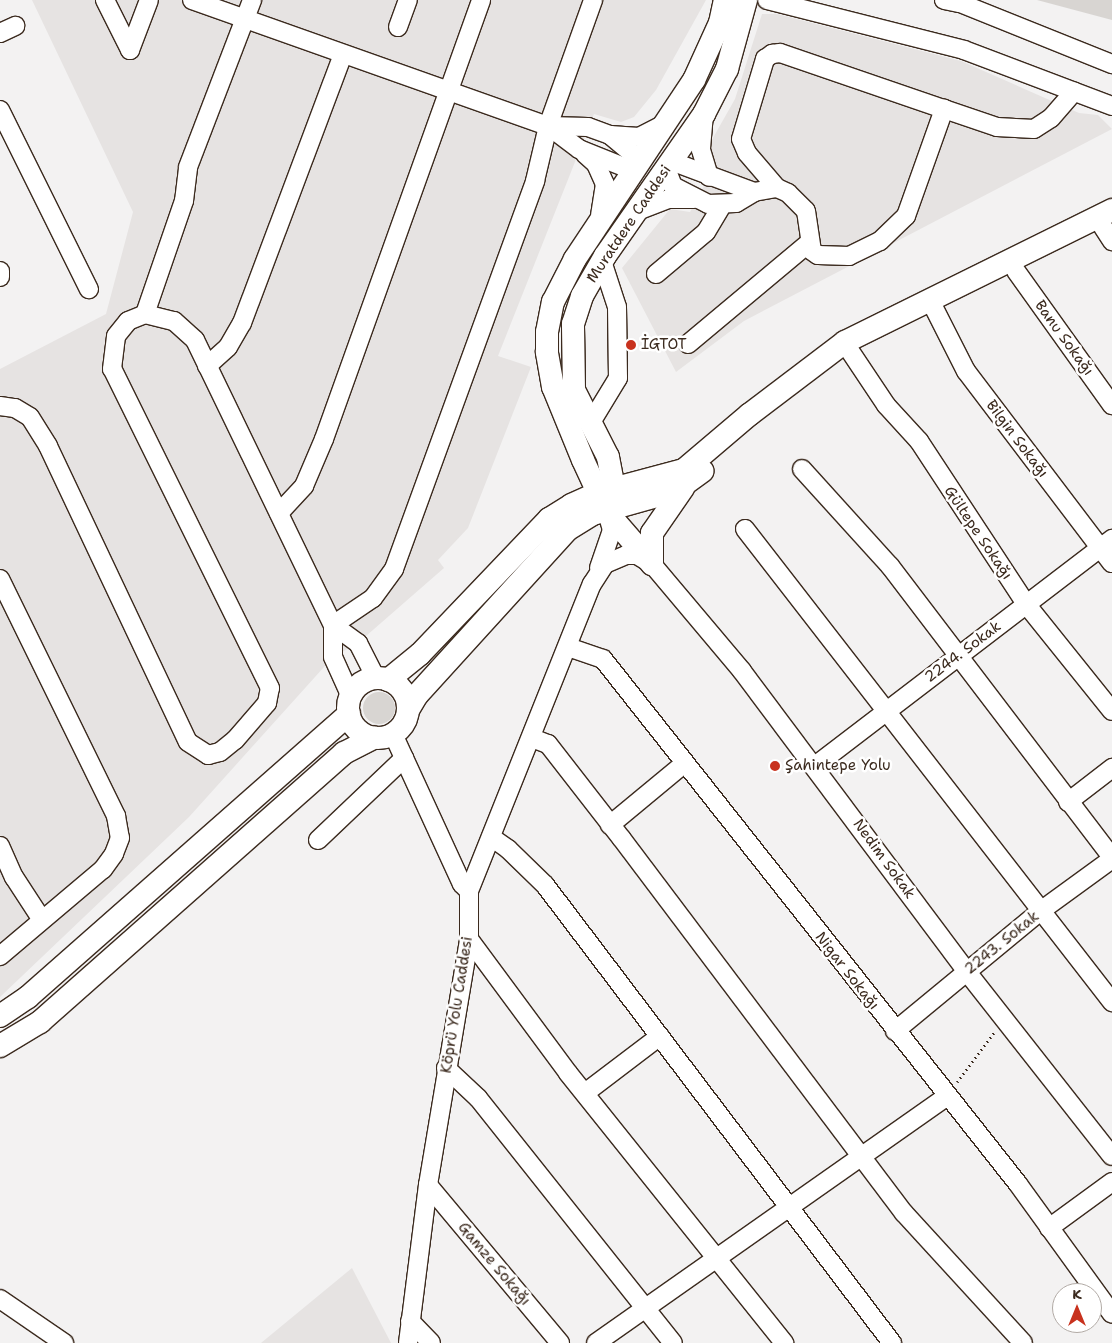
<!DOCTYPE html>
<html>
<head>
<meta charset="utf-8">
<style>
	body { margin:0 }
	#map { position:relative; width:1112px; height:1343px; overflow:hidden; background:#f3f2f2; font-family:"Shantell Sans",sans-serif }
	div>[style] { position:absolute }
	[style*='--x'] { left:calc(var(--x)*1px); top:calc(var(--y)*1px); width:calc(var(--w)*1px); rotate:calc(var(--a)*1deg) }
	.built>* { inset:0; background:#e6e3e2 }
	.green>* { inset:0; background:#d8d5d2 }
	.round { border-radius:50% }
	.path>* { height:2.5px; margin-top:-1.25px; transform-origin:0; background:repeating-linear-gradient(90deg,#3b2a1e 0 1px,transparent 0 5px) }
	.roads { filter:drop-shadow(1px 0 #3b2a1e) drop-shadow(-1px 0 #3b2a1e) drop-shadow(0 1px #3b2a1e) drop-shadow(0 -1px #3b2a1e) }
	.minor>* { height:18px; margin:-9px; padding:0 9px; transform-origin:9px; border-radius:9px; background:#fff }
	.major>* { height:22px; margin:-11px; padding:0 11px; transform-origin:11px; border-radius:11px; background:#fff }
	.major>.ring { margin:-11px; padding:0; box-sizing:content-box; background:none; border:22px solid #fff; border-radius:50% }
	.dots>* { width:14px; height:14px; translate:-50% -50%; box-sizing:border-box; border:2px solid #fff; border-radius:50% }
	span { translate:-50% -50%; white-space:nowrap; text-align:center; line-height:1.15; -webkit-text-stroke:5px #fff; paint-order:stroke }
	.street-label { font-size:15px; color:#3b2a1e }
	.poi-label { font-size:15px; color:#3b2a1e }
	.left { translate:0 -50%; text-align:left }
	.north { position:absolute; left:1052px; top:1283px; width:50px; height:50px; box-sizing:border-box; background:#fff; border:1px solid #b1aaa5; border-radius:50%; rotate:0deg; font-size:14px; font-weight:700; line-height:20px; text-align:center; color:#3b2a1e }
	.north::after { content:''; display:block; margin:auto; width:18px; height:22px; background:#c8321e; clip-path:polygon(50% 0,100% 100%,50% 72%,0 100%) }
</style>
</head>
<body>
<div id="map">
	<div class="built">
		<i style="clip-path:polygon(32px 0,706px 0,656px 90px,634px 117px,621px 122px,594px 114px,498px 356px,531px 367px,468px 528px,438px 560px,444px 568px,358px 643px,333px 657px,189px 817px,0 997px,0 369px,106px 314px,133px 212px)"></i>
		<i style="clip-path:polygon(762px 14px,777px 14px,961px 61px,1079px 113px,1098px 115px,1112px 129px,744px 321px,676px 372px,622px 268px,670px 209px,690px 212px,716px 164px,709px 145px,735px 99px)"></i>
		<i style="clip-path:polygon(352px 1268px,391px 1343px,261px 1343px)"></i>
	</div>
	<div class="green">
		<i style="clip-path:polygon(1037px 0,1112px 0,1112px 20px)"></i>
		<i class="round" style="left:363px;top:692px;width:32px;height:32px"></i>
	</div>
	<div class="path">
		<i style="--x:957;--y:1082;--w:64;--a:-53.3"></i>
	</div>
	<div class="roads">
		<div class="minor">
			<i style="--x:105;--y:0;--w:56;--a:63.4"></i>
			<i style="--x:130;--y:50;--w:53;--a:-69.2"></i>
			<i style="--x:192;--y:0;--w:378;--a:19.5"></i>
			<i style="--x:767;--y:0;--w:203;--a:14.2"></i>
			<i style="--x:964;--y:50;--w:158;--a:20.7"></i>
			<i style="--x:944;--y:0;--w:16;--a:11"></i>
			<i style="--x:960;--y:3;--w:164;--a:21.9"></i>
			<i style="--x:398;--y:27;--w:29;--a:-70"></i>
			<i style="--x:0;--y:33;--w:17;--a:-25"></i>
			<i style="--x:0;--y:110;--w:200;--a:63.6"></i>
			<i style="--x:704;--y:114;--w:36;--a:95"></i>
			<i style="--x:701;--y:150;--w:28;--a:73"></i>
			<i style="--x:610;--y:135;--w:29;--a:4"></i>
			<i style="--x:639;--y:137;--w:29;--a:-27"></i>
			<i style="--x:585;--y:154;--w:15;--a:42"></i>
			<i style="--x:596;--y:164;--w:22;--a:66"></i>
			<i style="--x:605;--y:184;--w:31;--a:99"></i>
			<i style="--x:666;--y:168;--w:19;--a:69"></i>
			<i style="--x:673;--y:186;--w:39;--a:27"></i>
			<i style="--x:708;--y:204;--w:28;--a:-2"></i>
			<i style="--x:736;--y:203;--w:21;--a:-31"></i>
			<i style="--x:754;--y:192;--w:89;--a:-159.5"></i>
			<i style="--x:634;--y:171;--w:59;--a:-158.2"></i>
			<i style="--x:579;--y:149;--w:39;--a:-143"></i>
			<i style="--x:548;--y:126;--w:40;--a:1.4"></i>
			<i style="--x:588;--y:127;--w:23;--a:20"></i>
			<i style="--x:610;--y:135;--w:40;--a:40"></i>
			<i style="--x:777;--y:188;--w:46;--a:-130.6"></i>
			<i style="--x:747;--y:153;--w:15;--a:-113"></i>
			<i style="--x:741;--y:139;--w:84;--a:-73.3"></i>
			<i style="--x:765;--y:59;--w:9;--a:-36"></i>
			<i style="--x:772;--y:54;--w:8;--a:-7"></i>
			<i style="--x:780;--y:53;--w:173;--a:18.9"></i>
			<i style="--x:754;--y:192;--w:23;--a:-10"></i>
			<i style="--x:777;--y:188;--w:12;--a:24"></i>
			<i style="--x:788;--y:193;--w:25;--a:45"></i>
			<i style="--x:806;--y:211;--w:40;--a:81.5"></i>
			<i style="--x:812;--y:251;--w:7;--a:34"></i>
			<i style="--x:818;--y:255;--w:31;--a:2"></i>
			<i style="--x:849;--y:256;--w:34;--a:-26"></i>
			<i style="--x:880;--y:241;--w:36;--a:-44"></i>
			<i style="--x:906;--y:216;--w:114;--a:-70.4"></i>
			<i style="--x:944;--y:109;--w:56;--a:18.8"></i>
			<i style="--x:997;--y:127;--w:37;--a:3"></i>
			<i style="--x:1034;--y:129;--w:20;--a:-33"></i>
			<i style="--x:1051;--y:118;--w:35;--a:-49"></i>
			<i style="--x:637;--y:211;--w:34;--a:-21"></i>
			<i style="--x:669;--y:199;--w:25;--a:0"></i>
			<i style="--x:1103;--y:227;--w:17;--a:57"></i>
			<i style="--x:0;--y:271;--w:6;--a:90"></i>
			<i style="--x:1016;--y:271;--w:165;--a:54.4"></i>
			<i style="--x:656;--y:274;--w:65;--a:-40"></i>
			<i style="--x:706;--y:232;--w:31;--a:-59"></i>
			<i style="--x:934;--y:308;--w:71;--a:63.1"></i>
			<i style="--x:966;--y:371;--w:241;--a:52.8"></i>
			<i style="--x:145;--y:314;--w:120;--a:-71"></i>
			<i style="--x:184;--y:201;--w:34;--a:-83"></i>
			<i style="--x:188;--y:167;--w:179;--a:-69"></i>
			<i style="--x:688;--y:344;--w:159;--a:-39.9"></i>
			<i style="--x:850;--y:351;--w:65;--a:56.3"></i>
			<i style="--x:886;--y:405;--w:49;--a:47.5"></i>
			<i style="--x:919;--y:441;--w:195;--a:56.7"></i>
			<i style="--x:1026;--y:604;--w:137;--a:51.2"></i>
			<i style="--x:207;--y:366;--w:28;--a:-42"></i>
			<i style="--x:228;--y:347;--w:28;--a:-60"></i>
			<i style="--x:242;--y:323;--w:287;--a:-69.4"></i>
			<i style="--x:0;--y:406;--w:15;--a:8"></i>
			<i style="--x:15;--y:408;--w:17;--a:31"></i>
			<i style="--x:30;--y:417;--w:34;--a:58"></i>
			<i style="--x:48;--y:446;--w:327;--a:64.7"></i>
			<i style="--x:188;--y:742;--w:24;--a:33"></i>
			<i style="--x:208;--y:755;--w:12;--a:-14"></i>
			<i style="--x:220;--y:752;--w:19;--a:-39"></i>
			<i style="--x:235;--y:740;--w:49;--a:-49.1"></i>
			<i style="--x:267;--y:703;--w:15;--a:-79"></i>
			<i style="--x:270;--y:688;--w:356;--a:-116.3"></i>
			<i style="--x:112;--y:369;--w:33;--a:-83"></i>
			<i style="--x:116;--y:336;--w:19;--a:-51"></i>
			<i style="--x:128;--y:321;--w:18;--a:-22"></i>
			<i style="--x:145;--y:314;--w:30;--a:14"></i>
			<i style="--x:174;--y:321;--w:28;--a:42"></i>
			<i style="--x:195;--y:340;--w:317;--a:64.2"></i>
			<i style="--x:333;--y:625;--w:32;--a:90"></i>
			<i style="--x:333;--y:657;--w:44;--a:65.8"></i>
			<i style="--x:590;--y:424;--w:54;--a:-58.7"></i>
			<i style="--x:618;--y:378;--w:71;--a:-90.8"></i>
			<i style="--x:617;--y:307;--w:48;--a:-108.1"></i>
			<i style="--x:802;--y:469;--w:131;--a:47.8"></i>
			<i style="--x:890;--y:566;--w:366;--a:52.7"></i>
			<i style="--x:279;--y:513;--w:37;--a:-47"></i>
			<i style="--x:304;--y:486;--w:51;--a:-66.9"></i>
			<i style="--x:324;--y:439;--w:466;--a:-70.3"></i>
			<i style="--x:745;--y:529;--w:599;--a:52.19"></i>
			<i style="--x:599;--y:568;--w:40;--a:-71.1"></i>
			<i style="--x:612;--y:530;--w:19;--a:-106"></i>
			<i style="--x:0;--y:579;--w:264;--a:63.9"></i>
			<i style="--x:116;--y:816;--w:22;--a:80"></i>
			<i style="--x:120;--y:838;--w:17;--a:111"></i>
			<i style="--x:114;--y:854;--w:19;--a:126"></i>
			<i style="--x:103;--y:869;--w:135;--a:139.8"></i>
			<i style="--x:333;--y:625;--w:48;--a:-34"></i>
			<i style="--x:373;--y:598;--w:36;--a:-54"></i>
			<i style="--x:394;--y:569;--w:413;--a:-70"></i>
			<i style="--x:535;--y:181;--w:57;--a:-76.7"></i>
			<i style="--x:548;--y:126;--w:134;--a:-70.3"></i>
			<i style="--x:333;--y:625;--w:31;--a:36"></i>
			<i style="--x:358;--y:643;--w:39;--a:63"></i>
			<i style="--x:568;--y:647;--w:37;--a:19"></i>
			<i style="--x:603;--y:659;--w:669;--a:51.67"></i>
			<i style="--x:1018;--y:1184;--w:160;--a:54.1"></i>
			<i style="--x:393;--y:734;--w:165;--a:65.3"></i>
			<i style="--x:462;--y:884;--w:10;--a:45"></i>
			<i style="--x:532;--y:738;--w:17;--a:21"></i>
			<i style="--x:548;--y:744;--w:120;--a:52.1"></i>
			<i style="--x:622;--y:839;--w:468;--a:53"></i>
			<i style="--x:904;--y:1213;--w:176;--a:47.5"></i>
			<i style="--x:815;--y:766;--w:374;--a:-37.4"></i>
			<i style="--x:1068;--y:802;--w:56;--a:-37.7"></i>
			<i style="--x:610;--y:825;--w:97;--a:-39.6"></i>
			<i style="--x:491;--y:837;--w:21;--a:35"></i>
			<i style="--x:508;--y:849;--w:52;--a:44.2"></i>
			<i style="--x:545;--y:885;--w:575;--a:52.85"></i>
			<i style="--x:318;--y:840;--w:119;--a:-43.6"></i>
			<i style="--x:0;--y:846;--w:34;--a:66"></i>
			<i style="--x:14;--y:877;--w:51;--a:56.9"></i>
			<i style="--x:469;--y:939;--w:167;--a:53.5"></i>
			<i style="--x:568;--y:1073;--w:346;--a:51.3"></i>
			<i style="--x:895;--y:1031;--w:190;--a:-39.5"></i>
			<i style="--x:1042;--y:910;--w:87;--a:-36.1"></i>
			<i style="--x:446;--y:1068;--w:44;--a:43.2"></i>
			<i style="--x:478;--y:1098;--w:313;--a:51.5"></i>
			<i style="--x:585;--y:1093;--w:94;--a:-37.2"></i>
			<i style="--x:428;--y:1185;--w:206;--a:50.1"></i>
			<i style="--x:1049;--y:1228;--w:78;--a:-36.1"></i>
			<i style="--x:0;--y:1299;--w:78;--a:34.5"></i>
			<i style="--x:410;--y:1321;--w:30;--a:46"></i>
			<i style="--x:408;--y:1343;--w:159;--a:-82.8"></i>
			<i style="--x:428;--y:1185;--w:249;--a:-80.5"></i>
			<i style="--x:469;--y:939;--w:48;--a:-90"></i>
			<i style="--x:469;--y:891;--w:331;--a:-68.2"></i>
			<i style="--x:592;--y:584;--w:24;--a:-57"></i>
			<i style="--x:605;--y:564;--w:23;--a:-23"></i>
			<i style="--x:626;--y:555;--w:11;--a:0"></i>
			<i style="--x:637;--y:555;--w:17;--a:31"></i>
			<i style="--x:652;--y:564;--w:140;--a:49.9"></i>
			<i style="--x:742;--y:671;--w:376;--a:53.2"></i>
			<i style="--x:967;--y:972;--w:234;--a:51.8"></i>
			<i style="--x:596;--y:1343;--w:429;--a:-35.1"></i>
		</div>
		<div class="major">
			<i style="--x:611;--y:503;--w:15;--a:-79"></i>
			<i style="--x:614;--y:488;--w:32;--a:-101"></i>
			<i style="--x:608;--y:457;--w:75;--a:-116.9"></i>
			<i style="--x:574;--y:390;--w:66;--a:-90.9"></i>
			<i style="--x:573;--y:324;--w:29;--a:-72"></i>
			<i style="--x:582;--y:296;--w:46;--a:-60.1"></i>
			<i style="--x:605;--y:256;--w:173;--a:-55.1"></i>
			<i style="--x:704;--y:114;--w:51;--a:-62.9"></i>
			<i style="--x:727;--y:69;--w:72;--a:-74.6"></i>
			<i style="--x:652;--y:564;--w:69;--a:-130.9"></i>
			<i style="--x:607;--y:512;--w:57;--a:-114.8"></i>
			<i style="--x:583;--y:460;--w:79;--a:-112.3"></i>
			<i style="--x:553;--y:387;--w:36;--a:-100"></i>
			<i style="--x:547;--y:352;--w:20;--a:-90"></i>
			<i style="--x:547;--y:332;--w:31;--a:-79"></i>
			<i style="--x:553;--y:302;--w:48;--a:-62.9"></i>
			<i style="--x:575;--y:259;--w:215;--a:-56.4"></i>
			<i style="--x:694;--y:80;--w:63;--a:-65.5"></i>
			<i style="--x:720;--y:23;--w:24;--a:-78"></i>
			<i style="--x:652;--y:564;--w:31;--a:-90"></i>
			<i style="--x:652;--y:533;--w:55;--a:-55.4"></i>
			<i class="ring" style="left:348px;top:678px;width:38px;height:38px"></i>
			<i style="--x:388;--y:680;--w:41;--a:-39.1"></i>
			<i style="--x:420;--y:654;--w:187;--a:-46.3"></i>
			<i style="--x:549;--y:519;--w:26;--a:-32"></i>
			<i style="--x:571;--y:505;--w:30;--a:-24"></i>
			<i style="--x:598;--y:493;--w:89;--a:-15"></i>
			<i style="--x:684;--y:470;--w:87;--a:-40.3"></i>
			<i style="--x:750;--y:414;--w:119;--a:-37.2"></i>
			<i style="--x:845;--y:342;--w:298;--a:-26.3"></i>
			<i style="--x:408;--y:710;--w:17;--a:-59"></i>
			<i style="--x:417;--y:695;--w:223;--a:-47.7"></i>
			<i style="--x:567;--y:530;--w:31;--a:-32"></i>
			<i style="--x:593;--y:514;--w:85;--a:-15.7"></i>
			<i style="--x:675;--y:491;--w:34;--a:-36"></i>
			<i style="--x:0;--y:1016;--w:34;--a:-34"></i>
			<i style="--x:28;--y:997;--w:428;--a:-41.4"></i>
			<i style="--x:0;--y:1046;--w:47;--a:-31"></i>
			<i style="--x:40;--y:1022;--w:406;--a:-41.5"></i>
			<i style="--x:344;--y:753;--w:34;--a:-27"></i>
		</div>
	</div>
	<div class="dots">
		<i style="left:631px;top:345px;background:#c8321e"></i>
		<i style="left:775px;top:766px;background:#c8321e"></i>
	</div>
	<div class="street-label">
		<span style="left:629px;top:224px;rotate:-56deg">Muratdere Caddesi</span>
		<span style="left:1064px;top:338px;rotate:54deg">Banu Sokağı</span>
		<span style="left:1017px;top:439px;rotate:53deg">Bilgin Sokağı</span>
		<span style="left:978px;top:533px;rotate:56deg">Gültepe Sokağı</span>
		<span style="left:963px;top:652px;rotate:-37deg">2244. Sokak</span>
		<span style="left:884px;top:859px;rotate:54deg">Nedim Sokak</span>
		<span style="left:1002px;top:943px;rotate:-39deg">2243. Sokak</span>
		<span style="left:847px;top:971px;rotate:52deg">Nigar Sokağı</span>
		<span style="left:457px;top:1005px;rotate:-81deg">Köprü Yolu Caddesi</span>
		<span style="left:494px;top:1264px;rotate:50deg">Gamze Sokağı</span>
	</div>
	<div class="poi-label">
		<span class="left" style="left:641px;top:345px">İGTOT</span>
		<span class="left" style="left:785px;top:766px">Şahintepe Yolu</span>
	</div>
	<div class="north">K</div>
</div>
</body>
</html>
